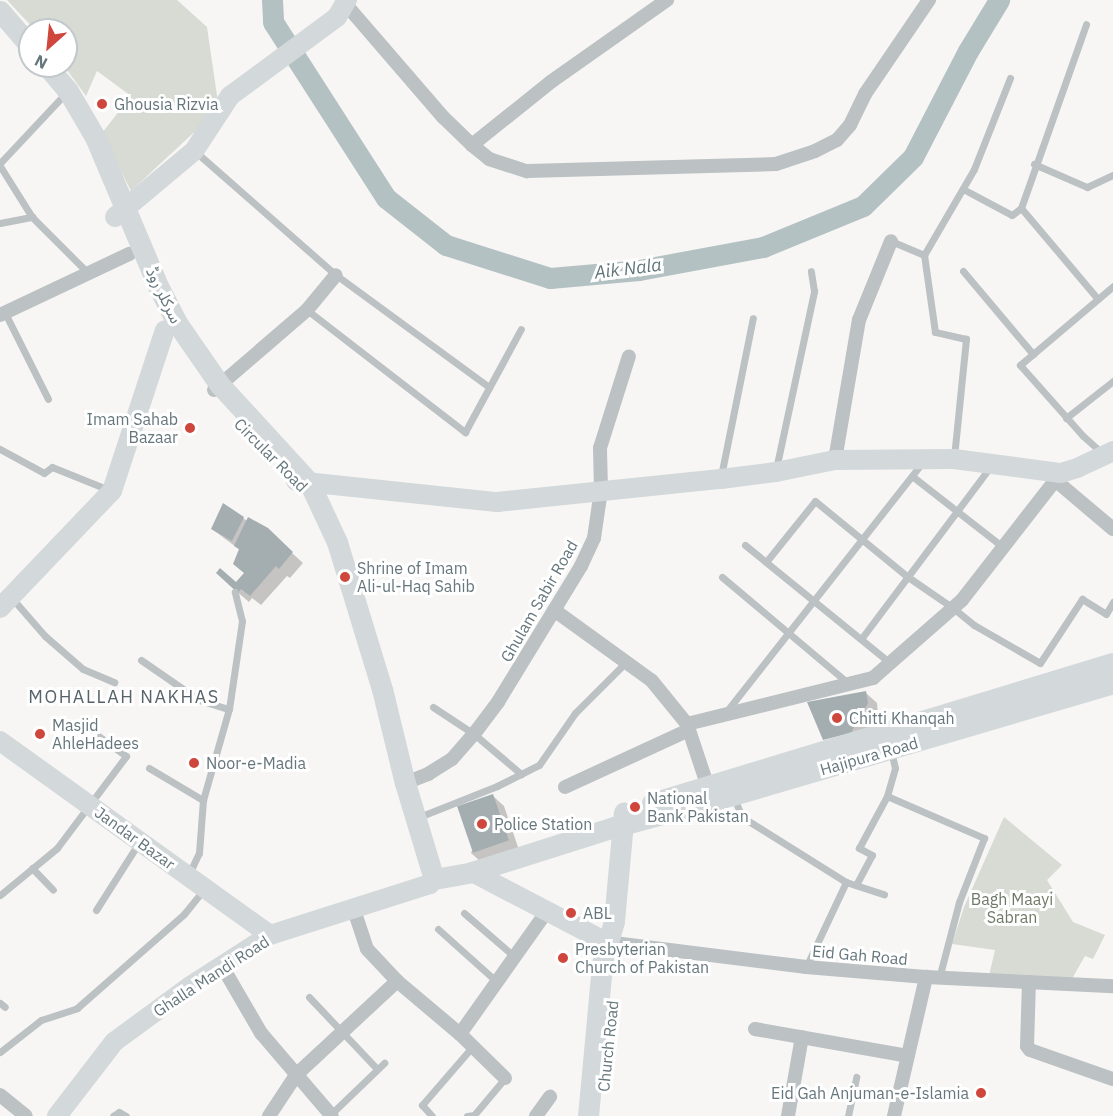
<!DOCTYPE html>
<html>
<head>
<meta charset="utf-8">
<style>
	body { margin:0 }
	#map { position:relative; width:1113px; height:1116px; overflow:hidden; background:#f7f6f4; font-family:"IBM Plex Sans","Noto Sans Arabic",sans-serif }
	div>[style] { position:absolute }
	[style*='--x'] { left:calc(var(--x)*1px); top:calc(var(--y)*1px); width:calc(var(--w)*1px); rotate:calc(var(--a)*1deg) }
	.green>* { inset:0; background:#d7dbd4 }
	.shadow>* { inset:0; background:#0003 }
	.river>* { height:21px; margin:-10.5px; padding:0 10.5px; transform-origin:10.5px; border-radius:10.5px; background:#b4c1c3 }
	.building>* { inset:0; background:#a4adb0; transform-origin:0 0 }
	.lane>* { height:7px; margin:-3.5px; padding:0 3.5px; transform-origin:3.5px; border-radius:3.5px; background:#bcc1c3 }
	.street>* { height:14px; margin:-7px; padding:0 7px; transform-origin:7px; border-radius:7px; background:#bcc1c3 }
	.secondary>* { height:20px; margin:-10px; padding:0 10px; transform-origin:10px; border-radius:10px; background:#d3d8da }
	.primary>* { height:21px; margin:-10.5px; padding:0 10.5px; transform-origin:10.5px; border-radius:10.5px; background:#d3d8da }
	.dots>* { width:16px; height:16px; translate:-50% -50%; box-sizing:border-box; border:3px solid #fff; border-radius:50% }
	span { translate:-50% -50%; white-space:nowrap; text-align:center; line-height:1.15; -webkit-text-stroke:6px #fff; paint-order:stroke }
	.poi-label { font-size:16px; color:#65767c }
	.left { translate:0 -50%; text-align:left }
	.right { translate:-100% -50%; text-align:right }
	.street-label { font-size:16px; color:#65767c }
	.park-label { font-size:16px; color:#6e7a67 }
	.water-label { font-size:18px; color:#607477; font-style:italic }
	.neighbourhood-label { font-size:18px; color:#566368; letter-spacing:1.5px }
	.north { position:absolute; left:18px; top:18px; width:60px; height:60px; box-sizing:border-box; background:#fff; border:2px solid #c1c8cb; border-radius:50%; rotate:207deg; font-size:16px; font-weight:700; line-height:24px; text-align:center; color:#65767c }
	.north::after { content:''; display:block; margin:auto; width:21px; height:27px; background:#cf473c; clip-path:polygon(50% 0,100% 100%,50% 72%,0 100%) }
</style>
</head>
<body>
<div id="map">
	<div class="green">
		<i style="clip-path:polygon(7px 0,177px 0,207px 27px,219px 109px,131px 191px,102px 133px,131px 96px,97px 71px,86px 96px,64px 66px,66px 30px,35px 30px)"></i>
		<i style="clip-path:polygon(1004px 817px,1062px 865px,1047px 880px,1073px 922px,1105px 935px,1093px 959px,1085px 956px,1069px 984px,988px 980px,995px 950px,952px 944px,964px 907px)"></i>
	</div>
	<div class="shadow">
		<i style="clip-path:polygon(243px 518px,292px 553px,303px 563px,290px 578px,287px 576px,261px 605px,252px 598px,249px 602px,228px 584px,237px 585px,245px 574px,240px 550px,212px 529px)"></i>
		<i style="clip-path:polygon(866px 693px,877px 703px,878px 714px,861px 743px,835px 750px)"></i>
		<i style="clip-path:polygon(493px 796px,504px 806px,519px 850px,482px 863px,471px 853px)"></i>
	</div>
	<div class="river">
		<i style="--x:272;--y:0;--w:22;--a:87"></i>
		<i style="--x:273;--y:22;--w:209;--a:57.3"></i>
		<i style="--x:386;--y:198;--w:76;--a:38.1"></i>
		<i style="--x:446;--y:245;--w:109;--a:17.6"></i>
		<i style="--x:550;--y:278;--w:89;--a:-5.1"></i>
		<i style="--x:639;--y:270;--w:126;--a:-10.5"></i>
		<i style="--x:763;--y:247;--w:108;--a:-22.3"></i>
		<i style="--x:863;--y:206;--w:70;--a:-44.4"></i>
		<i style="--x:913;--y:157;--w:119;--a:-62.6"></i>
		<i style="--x:968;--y:51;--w:60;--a:-58.7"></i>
	</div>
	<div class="building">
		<i style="clip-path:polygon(223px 503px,244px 517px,232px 541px,211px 529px)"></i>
		<i style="clip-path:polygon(248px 517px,268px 528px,293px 552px,279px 569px,276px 566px,250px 596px,241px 589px,238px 593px,216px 573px,220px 568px,236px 582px,244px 573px,233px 564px,239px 549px,234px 546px)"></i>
		<i style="clip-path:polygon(866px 691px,868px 703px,851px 733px,823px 740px,807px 702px)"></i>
		<i style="left:493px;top:794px;width:49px;height:38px;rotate:71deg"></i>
	</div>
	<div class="lane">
		<i style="--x:197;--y:153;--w:185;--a:41.3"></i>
		<i style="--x:336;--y:275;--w:190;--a:36.2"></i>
		<i style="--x:0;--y:163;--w:88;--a:-46.8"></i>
		<i style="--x:1034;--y:164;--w:58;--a:23.5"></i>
		<i style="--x:1087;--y:187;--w:29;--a:-25"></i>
		<i style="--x:0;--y:166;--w:60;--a:57.9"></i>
		<i style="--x:32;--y:217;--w:81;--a:45"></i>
		<i style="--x:963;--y:189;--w:55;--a:28"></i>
		<i style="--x:1012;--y:215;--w:11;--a:-38"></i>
		<i style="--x:1021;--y:208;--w:119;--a:49.8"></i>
		<i style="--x:1021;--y:208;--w:195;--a:-70.5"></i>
		<i style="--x:0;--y:223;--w:33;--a:-11"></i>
		<i style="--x:891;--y:241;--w:36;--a:23"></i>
		<i style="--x:963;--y:271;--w:109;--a:49.9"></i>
		<i style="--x:307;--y:310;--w:200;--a:37.7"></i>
		<i style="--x:465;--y:432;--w:117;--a:-61.5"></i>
		<i style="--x:5;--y:313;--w:96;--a:63.4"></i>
		<i style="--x:1066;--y:418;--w:60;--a:-38.2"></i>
		<i style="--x:0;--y:449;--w:50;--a:28.6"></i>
		<i style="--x:44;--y:473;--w:10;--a:-37"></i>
		<i style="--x:52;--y:467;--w:61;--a:22"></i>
		<i style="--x:1102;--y:453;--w:25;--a:-138"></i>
		<i style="--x:1083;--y:436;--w:95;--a:-131.6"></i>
		<i style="--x:1020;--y:365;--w:122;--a:-40.3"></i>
		<i style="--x:954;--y:457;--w:119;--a:-84.2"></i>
		<i style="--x:966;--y:339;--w:32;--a:-167"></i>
		<i style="--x:935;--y:332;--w:78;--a:-98.1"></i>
		<i style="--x:924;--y:255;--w:99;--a:-59.8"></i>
		<i style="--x:974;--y:169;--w:98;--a:-68.4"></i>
		<i style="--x:776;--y:469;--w:182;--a:-77.9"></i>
		<i style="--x:814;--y:291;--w:20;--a:-99"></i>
		<i style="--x:721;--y:476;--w:161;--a:-78.6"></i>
		<i style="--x:912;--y:476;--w:115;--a:38"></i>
		<i style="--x:745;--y:545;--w:187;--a:39.1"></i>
		<i style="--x:766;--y:562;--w:78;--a:-51.2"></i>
		<i style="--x:815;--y:501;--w:120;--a:39.3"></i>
		<i style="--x:908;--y:577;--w:55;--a:34.6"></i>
		<i style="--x:953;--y:608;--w:27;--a:39"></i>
		<i style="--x:974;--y:625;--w:76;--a:29.9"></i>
		<i style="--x:1040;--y:663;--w:77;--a:-56.7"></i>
		<i style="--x:1082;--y:599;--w:28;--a:32"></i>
		<i style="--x:1106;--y:614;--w:14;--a:-60"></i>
		<i style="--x:722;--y:577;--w:166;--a:40.1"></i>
		<i style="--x:11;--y:597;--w:52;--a:48.9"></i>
		<i style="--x:45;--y:636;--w:50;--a:41"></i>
		<i style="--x:83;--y:669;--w:34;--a:23"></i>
		<i style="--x:861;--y:639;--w:216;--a:-53.1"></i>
		<i style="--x:141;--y:660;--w:70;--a:34.6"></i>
		<i style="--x:199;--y:700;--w:31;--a:17"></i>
		<i style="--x:433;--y:707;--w:49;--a:33.4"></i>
		<i style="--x:474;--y:734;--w:62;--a:40.4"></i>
		<i style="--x:726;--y:712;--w:318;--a:-51.8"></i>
		<i style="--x:149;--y:768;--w:63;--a:30.7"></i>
		<i style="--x:887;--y:796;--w:106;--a:23.4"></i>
		<i style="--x:984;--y:838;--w:69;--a:111.3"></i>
		<i style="--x:959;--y:902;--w:79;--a:104.7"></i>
		<i style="--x:734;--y:798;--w:21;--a:67"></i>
		<i style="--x:742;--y:817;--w:123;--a:32"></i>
		<i style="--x:846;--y:882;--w:40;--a:18"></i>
		<i style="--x:419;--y:817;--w:84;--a:-21.7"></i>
		<i style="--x:497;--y:786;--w:47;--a:-26.6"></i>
		<i style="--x:539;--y:765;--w:63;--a:-55.3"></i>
		<i style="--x:575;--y:713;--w:74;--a:-45"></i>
		<i style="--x:32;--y:868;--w:30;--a:46"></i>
		<i style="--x:189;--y:874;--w:23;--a:-65"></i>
		<i style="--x:199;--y:853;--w:53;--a:-85.7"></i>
		<i style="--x:203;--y:800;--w:95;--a:-74.1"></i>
		<i style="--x:229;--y:709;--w:89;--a:-81.6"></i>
		<i style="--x:242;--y:621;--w:30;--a:-104"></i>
		<i style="--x:856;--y:885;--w:34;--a:-62"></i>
		<i style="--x:872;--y:855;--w:15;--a:-152"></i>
		<i style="--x:859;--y:848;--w:59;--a:-61.7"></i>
		<i style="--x:887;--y:796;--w:29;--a:-74"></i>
		<i style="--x:895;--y:768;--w:17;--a:-103"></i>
		<i style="--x:0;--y:895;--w:74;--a:-39.5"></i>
		<i style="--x:57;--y:848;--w:115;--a:-53.1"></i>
		<i style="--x:126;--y:756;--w:39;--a:-144"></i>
		<i style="--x:96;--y:910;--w:78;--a:-57.5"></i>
		<i style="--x:464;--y:913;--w:67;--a:40.8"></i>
		<i style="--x:438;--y:929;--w:79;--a:41.9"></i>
		<i style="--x:806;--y:967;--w:94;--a:-64.8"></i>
		<i style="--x:309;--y:997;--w:99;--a:46.6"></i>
		<i style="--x:0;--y:1003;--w:6;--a:39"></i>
		<i style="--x:0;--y:1052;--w:52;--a:-38"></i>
		<i style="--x:41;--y:1020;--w:38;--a:-18"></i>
		<i style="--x:77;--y:1008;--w:142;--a:-41.3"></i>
		<i style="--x:184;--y:914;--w:32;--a:-51"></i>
		<i style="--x:331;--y:1114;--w:74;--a:-43.9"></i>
		<i style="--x:113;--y:1116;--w:7;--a:-34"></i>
		<i style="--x:119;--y:1112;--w:8;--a:30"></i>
		<i style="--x:432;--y:1116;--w:15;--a:-132"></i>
		<i style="--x:422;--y:1105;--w:78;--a:-49.2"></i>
		<i style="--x:467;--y:1116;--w:7;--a:-8"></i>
		<i style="--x:474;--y:1115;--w:48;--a:-50"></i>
		<i style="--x:848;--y:1116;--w:40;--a:-78"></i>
	</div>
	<div class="street">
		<i style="--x:342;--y:0;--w:155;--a:49.2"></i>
		<i style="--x:443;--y:117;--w:40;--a:44"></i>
		<i style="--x:472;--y:145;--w:22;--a:39"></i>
		<i style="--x:489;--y:159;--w:40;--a:18"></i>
		<i style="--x:527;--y:171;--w:249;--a:-1.6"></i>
		<i style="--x:776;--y:164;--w:41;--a:-18.4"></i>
		<i style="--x:815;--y:151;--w:25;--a:-27"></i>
		<i style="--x:837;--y:140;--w:20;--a:-49"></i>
		<i style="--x:850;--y:125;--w:34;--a:-64"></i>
		<i style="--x:865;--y:94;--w:114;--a:-55.8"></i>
		<i style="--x:472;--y:145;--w:102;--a:-38.7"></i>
		<i style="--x:552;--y:81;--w:141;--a:-35.2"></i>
		<i style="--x:0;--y:315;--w:143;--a:-25.3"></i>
		<i style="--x:214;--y:390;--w:123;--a:-40.7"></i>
		<i style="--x:307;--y:310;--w:45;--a:-50.4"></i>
		<i style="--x:835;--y:460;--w:142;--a:-80.3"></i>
		<i style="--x:859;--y:320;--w:85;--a:-67.9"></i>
		<i style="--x:1055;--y:480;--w:76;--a:40.2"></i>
		<i style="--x:554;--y:610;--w:121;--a:35.9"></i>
		<i style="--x:652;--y:681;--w:55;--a:50.9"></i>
		<i style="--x:687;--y:724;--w:73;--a:71.6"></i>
		<i style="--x:687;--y:724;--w:192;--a:-13.9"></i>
		<i style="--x:873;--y:678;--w:118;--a:-41.2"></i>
		<i style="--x:962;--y:600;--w:161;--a:-52.1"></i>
		<i style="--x:405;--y:783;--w:25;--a:-21"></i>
		<i style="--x:428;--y:774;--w:28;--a:-32"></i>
		<i style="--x:452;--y:759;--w:33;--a:-49"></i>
		<i style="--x:474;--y:734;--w:40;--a:-53"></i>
		<i style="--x:498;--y:702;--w:159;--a:-58.6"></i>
		<i style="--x:581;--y:566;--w:31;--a:-65"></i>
		<i style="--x:594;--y:538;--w:49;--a:-81.7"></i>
		<i style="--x:601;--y:490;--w:42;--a:-91.4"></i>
		<i style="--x:600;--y:448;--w:96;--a:-72.5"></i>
		<i style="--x:565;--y:787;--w:136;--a:-24.7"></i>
		<i style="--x:354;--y:910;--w:41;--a:71.6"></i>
		<i style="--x:367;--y:949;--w:44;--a:46.8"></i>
		<i style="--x:397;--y:981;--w:82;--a:40.1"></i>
		<i style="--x:460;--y:1034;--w:63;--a:44.4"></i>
		<i style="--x:606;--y:942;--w:202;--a:7.1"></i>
		<i style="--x:806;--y:967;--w:120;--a:4.8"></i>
		<i style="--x:926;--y:977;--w:187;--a:2.8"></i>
		<i style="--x:222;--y:966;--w:78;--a:59.8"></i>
		<i style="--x:261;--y:1033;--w:109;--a:49.5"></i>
		<i style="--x:1029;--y:982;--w:64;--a:91.8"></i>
		<i style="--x:1027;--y:1046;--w:5;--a:53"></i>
		<i style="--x:1030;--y:1050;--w:88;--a:19.3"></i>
		<i style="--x:755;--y:1029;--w:155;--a:10"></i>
		<i style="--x:460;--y:1034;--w:151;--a:-54.7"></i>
		<i style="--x:0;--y:1095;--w:33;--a:39"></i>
		<i style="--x:269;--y:1116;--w:49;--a:-56.6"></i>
		<i style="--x:296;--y:1075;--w:138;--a:-42.9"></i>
		<i style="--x:536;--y:1116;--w:24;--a:-54"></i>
		<i style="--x:788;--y:1116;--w:80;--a:-80"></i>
		<i style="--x:894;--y:1116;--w:143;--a:-77"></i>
	</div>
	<div class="secondary">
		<i style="--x:115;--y:217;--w:103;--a:-39.9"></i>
		<i style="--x:194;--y:151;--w:66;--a:-56.8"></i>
		<i style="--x:230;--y:96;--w:133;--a:-36.4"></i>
		<i style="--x:337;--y:17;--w:20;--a:-60"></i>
		<i style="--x:296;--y:481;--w:202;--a:6"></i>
		<i style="--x:497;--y:502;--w:225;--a:-5.9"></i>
		<i style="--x:721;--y:479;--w:55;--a:-7.3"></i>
		<i style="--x:776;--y:472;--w:60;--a:-11.5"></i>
		<i style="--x:835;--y:460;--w:119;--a:-0.5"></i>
		<i style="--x:954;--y:459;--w:108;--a:7.5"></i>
		<i style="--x:1061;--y:473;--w:17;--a:-17"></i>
		<i style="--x:1077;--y:468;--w:40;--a:-25"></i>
		<i style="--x:0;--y:608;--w:162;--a:-46.3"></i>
		<i style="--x:112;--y:491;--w:169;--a:-71.8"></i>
		<i style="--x:0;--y:741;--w:332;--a:35.7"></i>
		<i style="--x:472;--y:872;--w:151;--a:27.6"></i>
		<i style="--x:57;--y:1116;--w:93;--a:-52.4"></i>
		<i style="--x:114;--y:1042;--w:93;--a:-36.3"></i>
		<i style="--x:189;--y:987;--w:96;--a:-32.7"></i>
		<i style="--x:270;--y:935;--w:168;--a:-17.7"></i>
		<i style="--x:430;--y:884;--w:6;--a:-51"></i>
	</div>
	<div class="primary">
		<i style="--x:0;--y:11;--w:46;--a:49.4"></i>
		<i style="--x:47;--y:66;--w:33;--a:50"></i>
		<i style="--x:68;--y:91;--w:53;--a:59.6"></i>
		<i style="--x:95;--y:137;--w:162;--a:67.1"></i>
		<i style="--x:158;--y:286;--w:42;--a:62.8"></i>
		<i style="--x:177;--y:323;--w:75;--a:55.3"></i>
		<i style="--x:220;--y:385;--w:132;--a:47.5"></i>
		<i style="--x:309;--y:482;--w:66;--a:65"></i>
		<i style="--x:337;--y:542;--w:154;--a:73"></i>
		<i style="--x:382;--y:689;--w:97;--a:76.3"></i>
		<i style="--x:405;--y:783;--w:100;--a:73.2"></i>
		<i style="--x:434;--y:879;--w:39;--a:-10"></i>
		<i style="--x:472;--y:872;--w:149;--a:-17.6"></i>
		<i style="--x:614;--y:827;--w:123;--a:-15.1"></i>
		<i style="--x:733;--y:795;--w:396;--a:-16.4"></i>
		<i style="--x:652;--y:803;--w:482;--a:-16.9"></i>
		<i style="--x:588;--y:1116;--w:153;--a:-84.7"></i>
		<i style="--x:602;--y:964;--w:45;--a:-74.4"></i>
		<i style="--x:614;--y:921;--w:109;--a:-84.8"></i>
	</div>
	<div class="dots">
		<i style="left:102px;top:104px;background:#cf473c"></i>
		<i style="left:190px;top:428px;background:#cf473c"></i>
		<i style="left:345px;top:577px;background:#cf473c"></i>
		<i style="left:837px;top:718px;background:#cf473c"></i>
		<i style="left:40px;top:734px;background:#cf473c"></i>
		<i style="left:194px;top:763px;background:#cf473c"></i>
		<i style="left:635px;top:807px;background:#cf473c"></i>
		<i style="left:482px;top:824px;background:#cf473c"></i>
		<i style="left:571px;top:913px;background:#cf473c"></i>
		<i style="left:563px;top:958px;background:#cf473c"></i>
		<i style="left:981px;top:1093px;background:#cf473c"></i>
	</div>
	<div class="poi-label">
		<span class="left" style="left:114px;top:104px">Ghousia Rizvia</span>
		<span class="right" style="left:178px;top:428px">Imam Sahab<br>Bazaar</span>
		<span class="left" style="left:357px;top:577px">Shrine of Imam<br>Ali-ul-Haq Sahib</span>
		<span class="left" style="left:849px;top:718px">Chitti Khanqah</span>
		<span class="left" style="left:52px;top:734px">Masjid<br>AhleHadees</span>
		<span class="left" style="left:206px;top:763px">Noor-e-Madia</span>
		<span class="left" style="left:647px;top:807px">National<br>Bank Pakistan</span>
		<span class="left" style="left:494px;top:824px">Police Station</span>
		<span class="left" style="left:583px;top:913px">ABL</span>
		<span class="left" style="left:575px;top:958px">Presbyterian<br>Church of Pakistan</span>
		<span class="right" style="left:969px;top:1093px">Eid Gah Anjuman-e-Islamia</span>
	</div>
	<div class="street-label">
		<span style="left:164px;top:295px;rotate:64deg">سرکلر روڈ</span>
		<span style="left:271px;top:455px;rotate:45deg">Circular Road</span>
		<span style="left:539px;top:601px;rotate:-60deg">Ghulam Sabir Road</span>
		<span style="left:869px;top:756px;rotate:-16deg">Hajipura Road</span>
		<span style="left:135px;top:838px;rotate:36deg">Jandar Bazar</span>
		<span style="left:860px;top:955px;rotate:5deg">Eid Gah Road</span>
		<span style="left:211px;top:976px;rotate:-33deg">Ghalla Mandi Road</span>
		<span style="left:608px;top:1046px;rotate:-84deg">Church Road</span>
	</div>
	<div class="park-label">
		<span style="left:1012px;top:908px">Bagh Maayi<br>Sabran</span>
	</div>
	<div class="water-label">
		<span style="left:628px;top:269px;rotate:-7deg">Aik Nala</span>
	</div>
	<div class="neighbourhood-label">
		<span style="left:124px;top:697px">MOHALLAH NAKHAS</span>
	</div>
	<div class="north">N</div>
</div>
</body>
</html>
